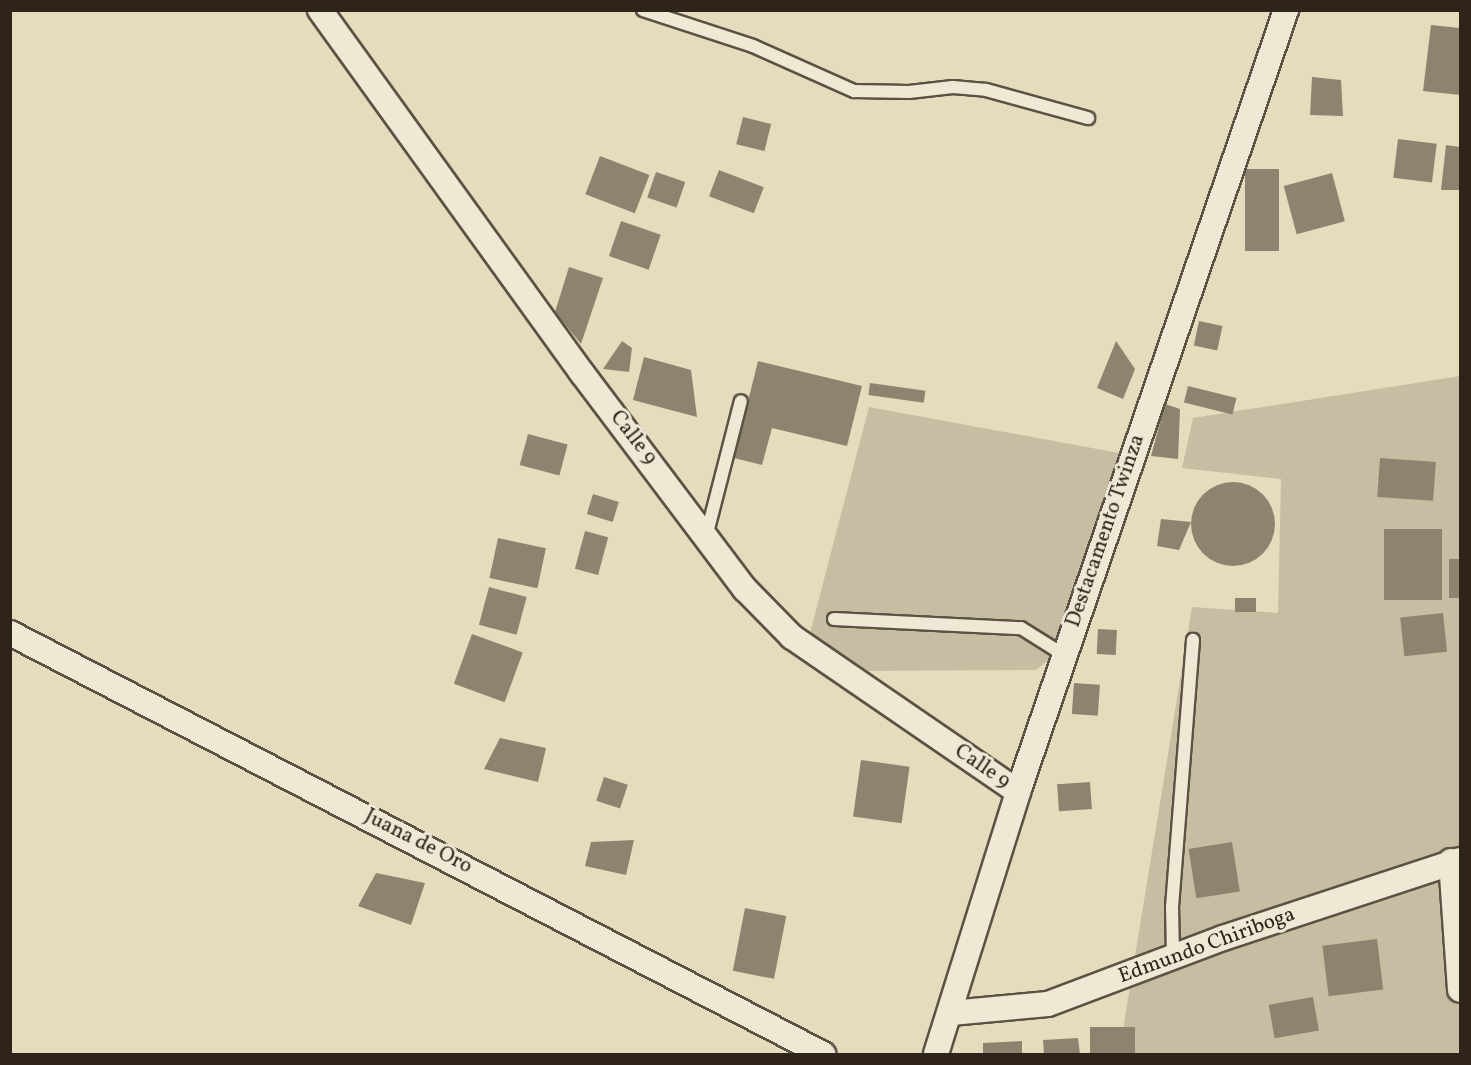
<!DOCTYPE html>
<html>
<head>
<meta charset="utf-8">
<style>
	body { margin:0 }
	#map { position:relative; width:1471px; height:1065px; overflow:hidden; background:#e5dcbe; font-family:Vollkorn,serif }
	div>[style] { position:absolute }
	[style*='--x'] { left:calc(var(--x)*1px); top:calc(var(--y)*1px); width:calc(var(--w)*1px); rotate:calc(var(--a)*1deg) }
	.green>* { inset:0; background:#c6bda2 }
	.building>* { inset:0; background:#8d846f; transform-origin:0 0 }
	.round { border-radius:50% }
	.roads { filter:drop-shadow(2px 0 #5c5243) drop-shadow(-2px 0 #5c5243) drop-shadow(0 2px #5c5243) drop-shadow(0 -2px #5c5243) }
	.service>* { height:12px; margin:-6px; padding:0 6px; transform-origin:6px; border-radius:6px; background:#eee8d5 }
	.minor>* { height:24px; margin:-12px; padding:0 12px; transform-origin:12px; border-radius:12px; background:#eee8d5 }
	span { translate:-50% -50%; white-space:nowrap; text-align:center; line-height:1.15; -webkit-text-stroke:6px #eee8d5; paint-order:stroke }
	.street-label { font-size:21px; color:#2e241a }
	.frame { position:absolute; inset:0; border:12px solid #2e241a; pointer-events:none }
</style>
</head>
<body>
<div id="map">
	<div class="green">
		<i style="clip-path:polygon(1460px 376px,1460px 1054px,1119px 1054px,1192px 607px,1278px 613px,1281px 479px,1182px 468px,1193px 418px)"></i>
		<i style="clip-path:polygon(869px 407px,1119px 453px,1056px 653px,1036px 670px,852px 671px,809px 637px)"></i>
	</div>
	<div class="building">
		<i style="clip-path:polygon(1431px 25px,1460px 28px,1460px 95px,1423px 91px)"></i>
		<i style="clip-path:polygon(1312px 77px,1341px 80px,1343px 116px,1310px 115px)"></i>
		<i style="left:743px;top:117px;width:29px;height:28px;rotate:14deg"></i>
		<i style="left:1398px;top:139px;width:39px;height:39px;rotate:7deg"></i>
		<i style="clip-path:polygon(1446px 145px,1460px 147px,1460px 190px,1441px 190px)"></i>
		<i style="left:600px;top:156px;width:53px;height:41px;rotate:21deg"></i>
		<i style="left:1245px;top:169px;width:34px;height:82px"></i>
		<i style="left:719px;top:170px;width:48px;height:28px;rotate:21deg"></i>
		<i style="left:656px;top:172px;width:31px;height:27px;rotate:19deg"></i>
		<i style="left:1332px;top:173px;width:50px;height:50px;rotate:75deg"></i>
		<i style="left:621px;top:221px;width:42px;height:37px;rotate:19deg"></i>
		<i style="clip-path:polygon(569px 267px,603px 278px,581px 344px,555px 312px)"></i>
		<i style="left:1199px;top:321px;width:24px;height:25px;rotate:12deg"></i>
		<i style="clip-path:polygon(622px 341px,632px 348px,629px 372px,603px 369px)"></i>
		<i style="clip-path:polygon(1116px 341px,1135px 369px,1123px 399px,1097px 388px)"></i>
		<i style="clip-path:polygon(644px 357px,691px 370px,697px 417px,633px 400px)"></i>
		<i style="clip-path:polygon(758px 361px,862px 386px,847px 446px,772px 428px,762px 465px,734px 458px)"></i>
		<i style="left:870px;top:383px;width:56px;height:12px;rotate:8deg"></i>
		<i style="left:1188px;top:386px;width:50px;height:17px;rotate:14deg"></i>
		<i style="clip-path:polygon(1165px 404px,1180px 409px,1178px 459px,1151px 456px)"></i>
		<i style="left:528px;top:434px;width:41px;height:32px;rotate:15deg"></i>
		<i style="left:1380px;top:458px;width:56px;height:39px;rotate:4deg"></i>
		<i class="round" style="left:1191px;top:482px;width:84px;height:84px"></i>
		<i style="left:593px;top:494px;width:27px;height:21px;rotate:17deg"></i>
		<i style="clip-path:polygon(1161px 519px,1191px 522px,1179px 550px,1157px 546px)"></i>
		<i style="left:1384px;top:529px;width:58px;height:71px"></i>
		<i style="left:585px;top:531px;width:24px;height:39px;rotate:15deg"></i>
		<i style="left:498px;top:538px;width:49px;height:41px;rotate:12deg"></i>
		<i style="left:1449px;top:559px;width:11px;height:39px"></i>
		<i style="left:489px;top:587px;width:39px;height:39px;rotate:15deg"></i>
		<i style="left:1256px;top:598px;width:14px;height:21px;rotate:90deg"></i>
		<i style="left:1443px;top:613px;width:39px;height:43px;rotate:84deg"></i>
		<i style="left:1098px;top:629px;width:19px;height:25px;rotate:3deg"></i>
		<i style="left:472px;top:634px;width:54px;height:53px;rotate:20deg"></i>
		<i style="left:1074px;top:683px;width:26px;height:31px;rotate:4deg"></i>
		<i style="clip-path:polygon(500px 738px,546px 748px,538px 782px,484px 769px)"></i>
		<i style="left:861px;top:760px;width:49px;height:57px;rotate:8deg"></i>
		<i style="left:604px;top:777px;width:25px;height:25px;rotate:18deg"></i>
		<i style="left:1090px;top:782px;width:27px;height:33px;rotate:86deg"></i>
		<i style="clip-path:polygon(634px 840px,626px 875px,585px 866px,591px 842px)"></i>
		<i style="left:1232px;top:842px;width:50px;height:44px;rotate:81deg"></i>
		<i style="clip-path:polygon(376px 873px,425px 883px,411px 925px,358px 906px)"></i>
		<i style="left:745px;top:908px;width:42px;height:64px;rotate:11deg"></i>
		<i style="left:1377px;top:939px;width:51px;height:55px;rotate:83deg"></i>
		<i style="left:1313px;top:997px;width:34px;height:45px;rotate:80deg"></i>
		<i style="left:1090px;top:1027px;width:45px;height:27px"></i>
		<i style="clip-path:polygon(1078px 1038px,1080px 1054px,1044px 1054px,1043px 1040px)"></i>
		<i style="clip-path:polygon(1022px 1041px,1022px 1054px,983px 1054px,983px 1043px)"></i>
	</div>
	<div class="roads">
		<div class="service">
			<i style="--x:643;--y:10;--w:116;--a:18.1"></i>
			<i style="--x:753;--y:46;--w:111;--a:24"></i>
			<i style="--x:854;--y:91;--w:55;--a:1"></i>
			<i style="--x:909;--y:92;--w:44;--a:-6.5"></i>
			<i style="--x:953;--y:87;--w:33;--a:5"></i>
			<i style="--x:986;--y:90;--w:106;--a:15.4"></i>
			<i style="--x:707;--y:533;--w:136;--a:-75.6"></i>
			<i style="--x:834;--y:619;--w:187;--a:2.8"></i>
			<i style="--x:1021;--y:628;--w:51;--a:32.1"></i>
			<i style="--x:1173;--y:957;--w:50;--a:-91.1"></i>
			<i style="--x:1172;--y:907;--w:268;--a:-85.5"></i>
		</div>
		<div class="minor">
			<i style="--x:320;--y:10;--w:448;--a:54.2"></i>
			<i style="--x:582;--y:373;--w:271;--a:53"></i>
			<i style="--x:745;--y:589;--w:67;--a:45.6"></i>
			<i style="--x:792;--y:637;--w:274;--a:34.4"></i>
			<i style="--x:10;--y:633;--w:916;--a:27.38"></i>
			<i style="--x:1451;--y:861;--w:129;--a:86"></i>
			<i style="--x:951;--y:1013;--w:97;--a:-5.3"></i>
			<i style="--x:1048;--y:1004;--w:187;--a:-20.7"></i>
			<i style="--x:1223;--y:938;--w:250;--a:-18.2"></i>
			<i style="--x:936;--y:1054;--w:275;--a:-72.6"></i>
			<i style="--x:1018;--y:792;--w:827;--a:-71.08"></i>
		</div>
	</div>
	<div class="street-label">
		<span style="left:633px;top:438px;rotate:52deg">Calle 9</span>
		<span style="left:1106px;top:531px;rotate:-71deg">Destacamento Twinza</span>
		<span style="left:982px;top:767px;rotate:34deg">Calle 9</span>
		<span style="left:418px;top:842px;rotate:27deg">Juana de Oro</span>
		<span style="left:1207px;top:946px;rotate:-20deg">Edmundo Chiriboga</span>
	</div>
	<div class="frame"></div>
</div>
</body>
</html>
